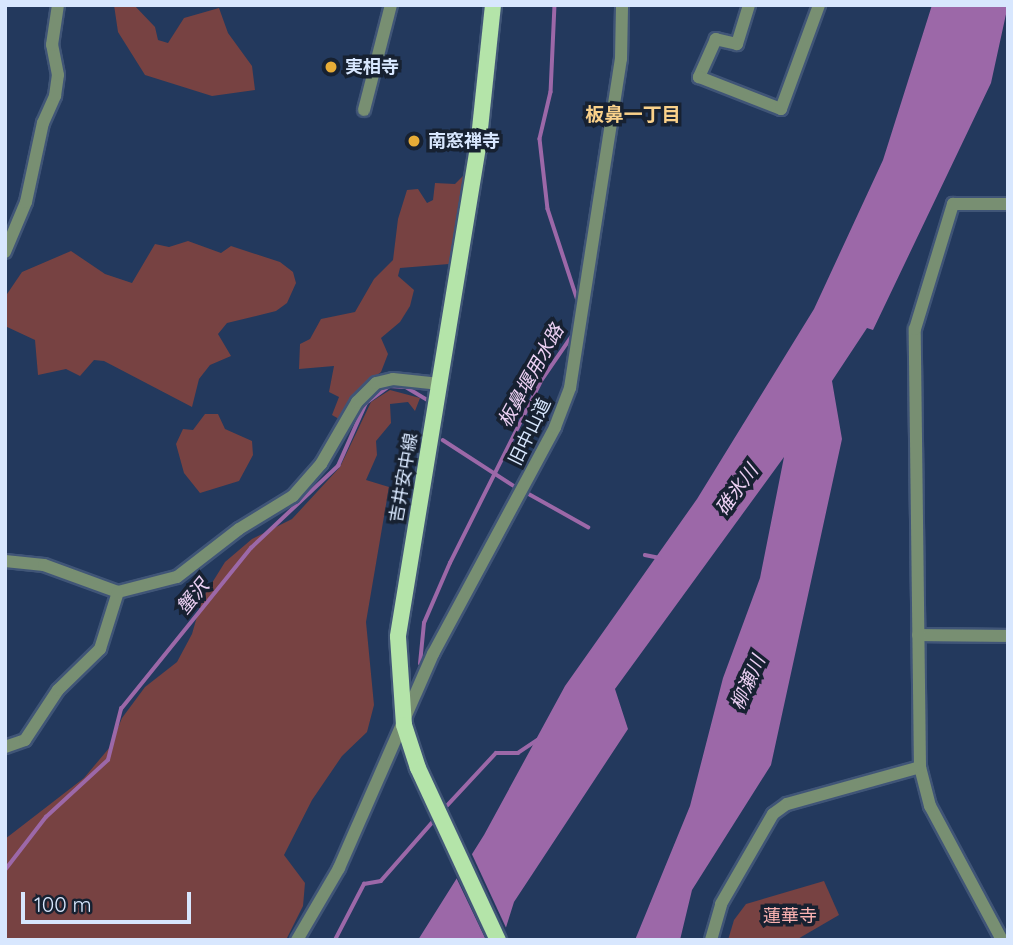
<!DOCTYPE html>
<html>
<head>
<meta charset="utf-8">
<style>
	body { margin:0 }
	#map { position:relative; width:1013px; height:945px; overflow:hidden; background:#23395d; font-family:Quicksand,"Noto Sans JP",sans-serif }
	div>[style] { position:absolute }
	[style*='--x'] { left:calc(var(--x)*1px); top:calc(var(--y)*1px); width:calc(var(--w)*1px); rotate:calc(var(--a)*1deg) }
	.green>* { inset:0; background:#774242 }
	.water>* { inset:0; background:#9c68a8 }
	.pier>* { inset:0; background:#23395d }
	.stream>* { height:3.5px; margin:-1.75px; padding:0 1.75px; transform-origin:1.75px; border-radius:1.75px; background:#9c68a8 }
	.roads { filter:drop-shadow(2px 0 #405577) drop-shadow(-2px 0 #405577) drop-shadow(0 2px #405577) drop-shadow(0 -2px #405577) }
	.minor>* { height:12px; margin:-6px; padding:0 6px; transform-origin:6px; border-radius:6px; background:#788f72 }
	.major>* { height:16px; margin:-8px; padding:0 8px; transform-origin:8px; border-radius:8px; background:#b4e4a9 }
	.dots>* { width:19px; height:19px; translate:-50% -50%; box-sizing:border-box; border:4px solid #172131; border-radius:50% }
	span { translate:-50% -50%; white-space:nowrap; text-align:center; line-height:1.15; -webkit-text-stroke:7px #172131; paint-order:stroke }
	.poi-label { font-size:18px; color:#d8e7fe; font-weight:700 }
	.left { translate:0 -50%; text-align:left }
	.street-label { font-size:18px; color:#d8e7fe }
	.park-label { font-size:18px; color:#fab2b1 }
	.neighbourhood-label { font-size:19px; color:#fad18a; font-weight:700 }
	.water-label { font-size:19px; color:#edd1f4; font-style:italic }
	.frame { position:absolute; inset:0; border:7px solid #d8e7fe; pointer-events:none }
	.scale { position:absolute; left:21px; top:892px; width:170px; height:32px; box-sizing:border-box; border:4px solid #d8e7fe; border-top:0; padding-left:9px; font-size:21px; line-height:24px; white-space:nowrap; color:#d8e7fe; -webkit-text-stroke:5px #172131; paint-order:stroke }
</style>
</head>
<body>
<div id="map">
	<div class="green">
		<i style="clip-path:polygon(114px 5px,134px 5px,155px 27px,158px 40px,168px 43px,184px 18px,219px 8px,228px 33px,252px 66px,255px 90px,212px 96px,145px 75px,118px 32px)"></i>
		<i style="clip-path:polygon(463px 176px,468px 181px,464px 219px,449px 264px,400px 268px,398px 276px,414px 290px,410px 306px,400px 322px,381px 338px,388px 354px,381px 372px,355px 392px,339px 419px,332px 415px,339px 397px,329px 392px,334px 366px,299px 369px,300px 344px,310px 339px,321px 319px,355px 312px,374px 279px,393px 260px,398px 219px,407px 190px,418px 189px,427px 203px,433px 200px,435px 183px,455px 184px)"></i>
		<i style="clip-path:polygon(188px 241px,221px 253px,231px 246px,280px 262px,293px 272px,296px 283px,287px 303px,276px 311px,227px 323px,218px 334px,231px 356px,210px 365px,199px 379px,192px 407px,104px 361px,94px 360px,80px 376px,66px 369px,38px 375px,35px 340px,5px 326px,5px 297px,22px 272px,71px 251px,105px 274px,132px 283px,155px 244px,169px 247px)"></i>
		<i style="clip-path:polygon(390px 390px,420px 398px,415px 411px,408px 402px,390px 404px,391px 423px,376px 441px,377px 455px,366px 480px,389px 487px,366px 622px,374px 705px,367px 732px,342px 756px,312px 800px,284px 855px,305px 883px,303px 906px,286px 940px,5px 940px,5px 839px,84px 778px,110px 747px,122px 718px,145px 687px,177px 662px,192px 634px,202px 599px,225px 562px,252px 539px,292px 519px,340px 467px,371px 402px)"></i>
		<i style="clip-path:polygon(205px 414px,218px 414px,225px 429px,252px 441px,253px 455px,239px 481px,200px 493px,184px 473px,176px 444px,183px 429px,193px 430px)"></i>
		<i style="clip-path:polygon(824px 881px,839px 915px,796px 940px,728px 940px,734px 920px,746px 904px)"></i>
	</div>
	<div class="water">
		<i style="clip-path:polygon(932px 5px,1008px 5px,991px 83px,873px 330px,867px 328px,832px 381px,842px 439px,771px 765px,692px 890px,680px 940px,635px 940px,690px 806px,723px 678px,760px 578px,784px 457px,615px 689px,628px 729px,514px 902px,502px 940px,418px 940px,484px 835px,565px 686px,697px 499px,814px 309px,883px 160px)"></i>
	</div>
	<div class="pier">
		<i style="clip-path:polygon(470px 850px,508px 932px,506px 940px,486px 940px,455px 875px)"></i>
	</div>
	<div class="stream">
		<i style="--x:555;--y:5;--w:87;--a:92.6"></i>
		<i style="--x:551;--y:92;--w:48;--a:103.2"></i>
		<i style="--x:540;--y:139;--w:70;--a:83.5"></i>
		<i style="--x:548;--y:209;--w:97;--a:71.9"></i>
		<i style="--x:443;--y:440;--w:85;--a:32.9"></i>
		<i style="--x:529;--y:494;--w:68;--a:29.2"></i>
		<i style="--x:645;--y:555;--w:15;--a:11"></i>
		<i style="--x:420;--y:664;--w:41;--a:-84.4"></i>
		<i style="--x:424;--y:623;--w:65;--a:-66.6"></i>
		<i style="--x:450;--y:563;--w:203;--a:-63.4"></i>
		<i style="--x:541;--y:381;--w:58;--a:-55.5"></i>
		<i style="--x:444;--y:809;--w:76;--a:-47.1"></i>
		<i style="--x:496;--y:753;--w:22;--a:0"></i>
		<i style="--x:518;--y:753;--w:23;--a:-34"></i>
		<i style="--x:5;--y:870;--w:67;--a:-52.3"></i>
		<i style="--x:46;--y:817;--w:84;--a:-42.6"></i>
		<i style="--x:108;--y:760;--w:53;--a:-75.7"></i>
		<i style="--x:121;--y:709;--w:207;--a:-51.1"></i>
		<i style="--x:251;--y:548;--w:120;--a:-43.3"></i>
		<i style="--x:338;--y:466;--w:69;--a:-66"></i>
		<i style="--x:366;--y:403;--w:29;--a:-36"></i>
		<i style="--x:389;--y:386;--w:17;--a:3"></i>
		<i style="--x:406;--y:387;--w:26;--a:31"></i>
		<i style="--x:335;--y:940;--w:63;--a:-62.6"></i>
		<i style="--x:364;--y:884;--w:17;--a:-10"></i>
		<i style="--x:381;--y:881;--w:85;--a:-48.8"></i>
	</div>
	<div class="roads">
		<div class="minor">
			<i style="--x:749;--y:5;--w:41;--a:107.1"></i>
			<i style="--x:737;--y:44;--w:22;--a:-167"></i>
			<i style="--x:716;--y:39;--w:42;--a:114.1"></i>
			<i style="--x:699;--y:77;--w:88;--a:21.3"></i>
			<i style="--x:781;--y:109;--w:111;--a:-69.9"></i>
			<i style="--x:364;--y:110;--w:108;--a:-75.6"></i>
			<i style="--x:5;--y:252;--w:54;--a:-67.2"></i>
			<i style="--x:26;--y:202;--w:81;--a:-77.9"></i>
			<i style="--x:43;--y:123;--w:30;--a:-66"></i>
			<i style="--x:55;--y:96;--w:21;--a:-82"></i>
			<i style="--x:58;--y:75;--w:31;--a:-101"></i>
			<i style="--x:52;--y:45;--w:40;--a:-81.5"></i>
			<i style="--x:5;--y:561;--w:39;--a:6"></i>
			<i style="--x:44;--y:565;--w:79;--a:20"></i>
			<i style="--x:118;--y:592;--w:61;--a:-14.3"></i>
			<i style="--x:177;--y:577;--w:78;--a:-37.7"></i>
			<i style="--x:239;--y:529;--w:63;--a:-31.4"></i>
			<i style="--x:293;--y:496;--w:43;--a:-48.8"></i>
			<i style="--x:321;--y:464;--w:72;--a:-59.9"></i>
			<i style="--x:357;--y:402;--w:27;--a:-45"></i>
			<i style="--x:376;--y:383;--w:17;--a:-13"></i>
			<i style="--x:393;--y:379;--w:47;--a:6.1"></i>
			<i style="--x:918;--y:635;--w:90;--a:0.6"></i>
			<i style="--x:5;--y:747;--w:21;--a:-19"></i>
			<i style="--x:25;--y:740;--w:60;--a:-56.6"></i>
			<i style="--x:58;--y:690;--w:59;--a:-44.3"></i>
			<i style="--x:100;--y:649;--w:60;--a:-72.5"></i>
			<i style="--x:297;--y:940;--w:83;--a:-59.7"></i>
			<i style="--x:339;--y:868;--w:234;--a:-66.3"></i>
			<i style="--x:433;--y:654;--w:258;--a:-61.7"></i>
			<i style="--x:555;--y:427;--w:42;--a:-69"></i>
			<i style="--x:570;--y:388;--w:333;--a:-81.2"></i>
			<i style="--x:621;--y:59;--w:54;--a:-88.9"></i>
			<i style="--x:711;--y:940;--w:37;--a:-74"></i>
			<i style="--x:721;--y:904;--w:104;--a:-60"></i>
			<i style="--x:773;--y:814;--w:17;--a:-36"></i>
			<i style="--x:787;--y:804;--w:138;--a:-15.5"></i>
			<i style="--x:1002;--y:940;--w:152;--a:-118.2"></i>
			<i style="--x:930;--y:806;--w:40;--a:-104.4"></i>
			<i style="--x:920;--y:767;--w:438;--a:-90.7"></i>
			<i style="--x:915;--y:329;--w:131;--a:-73.1"></i>
			<i style="--x:953;--y:204;--w:55;--a:0"></i>
		</div>
		<div class="major">
			<i style="--x:493;--y:5;--w:143;--a:96"></i>
			<i style="--x:478;--y:147;--w:496;--a:99.3"></i>
			<i style="--x:398;--y:637;--w:88;--a:86.1"></i>
			<i style="--x:404;--y:725;--w:45;--a:72"></i>
			<i style="--x:418;--y:768;--w:190;--a:65.1"></i>
		</div>
	</div>
	<div class="dots">
		<i style="left:331px;top:67px;background:#e7ac37"></i>
		<i style="left:414px;top:141px;background:#e7ac37"></i>
	</div>
	<div class="poi-label">
		<span class="left" style="left:345px;top:67px">実相寺</span>
		<span class="left" style="left:428px;top:141px">南窓禅寺</span>
	</div>
	<div class="street-label">
		<span style="left:530px;top:432px;rotate:-64deg">旧中山道</span>
		<span style="left:404px;top:478px;rotate:-80deg">吉井安中線</span>
	</div>
	<div class="park-label">
		<span style="left:790px;top:916px">蓮華寺</span>
	</div>
	<div class="neighbourhood-label">
		<span style="left:633px;top:115px">板鼻一丁目</span>
	</div>
	<div class="water-label">
		<span style="left:531px;top:376px;rotate:-61deg">板鼻堰用水路</span>
		<span style="left:737px;top:490px;rotate:-54deg">碓氷川</span>
		<span style="left:193px;top:597px;rotate:-51deg">蟹沢</span>
		<span style="left:748px;top:683px;rotate:-66deg">柳瀬川</span>
	</div>
	<div class="frame"></div>
	<div class="scale">100 m</div>
</div>
</body>
</html>
